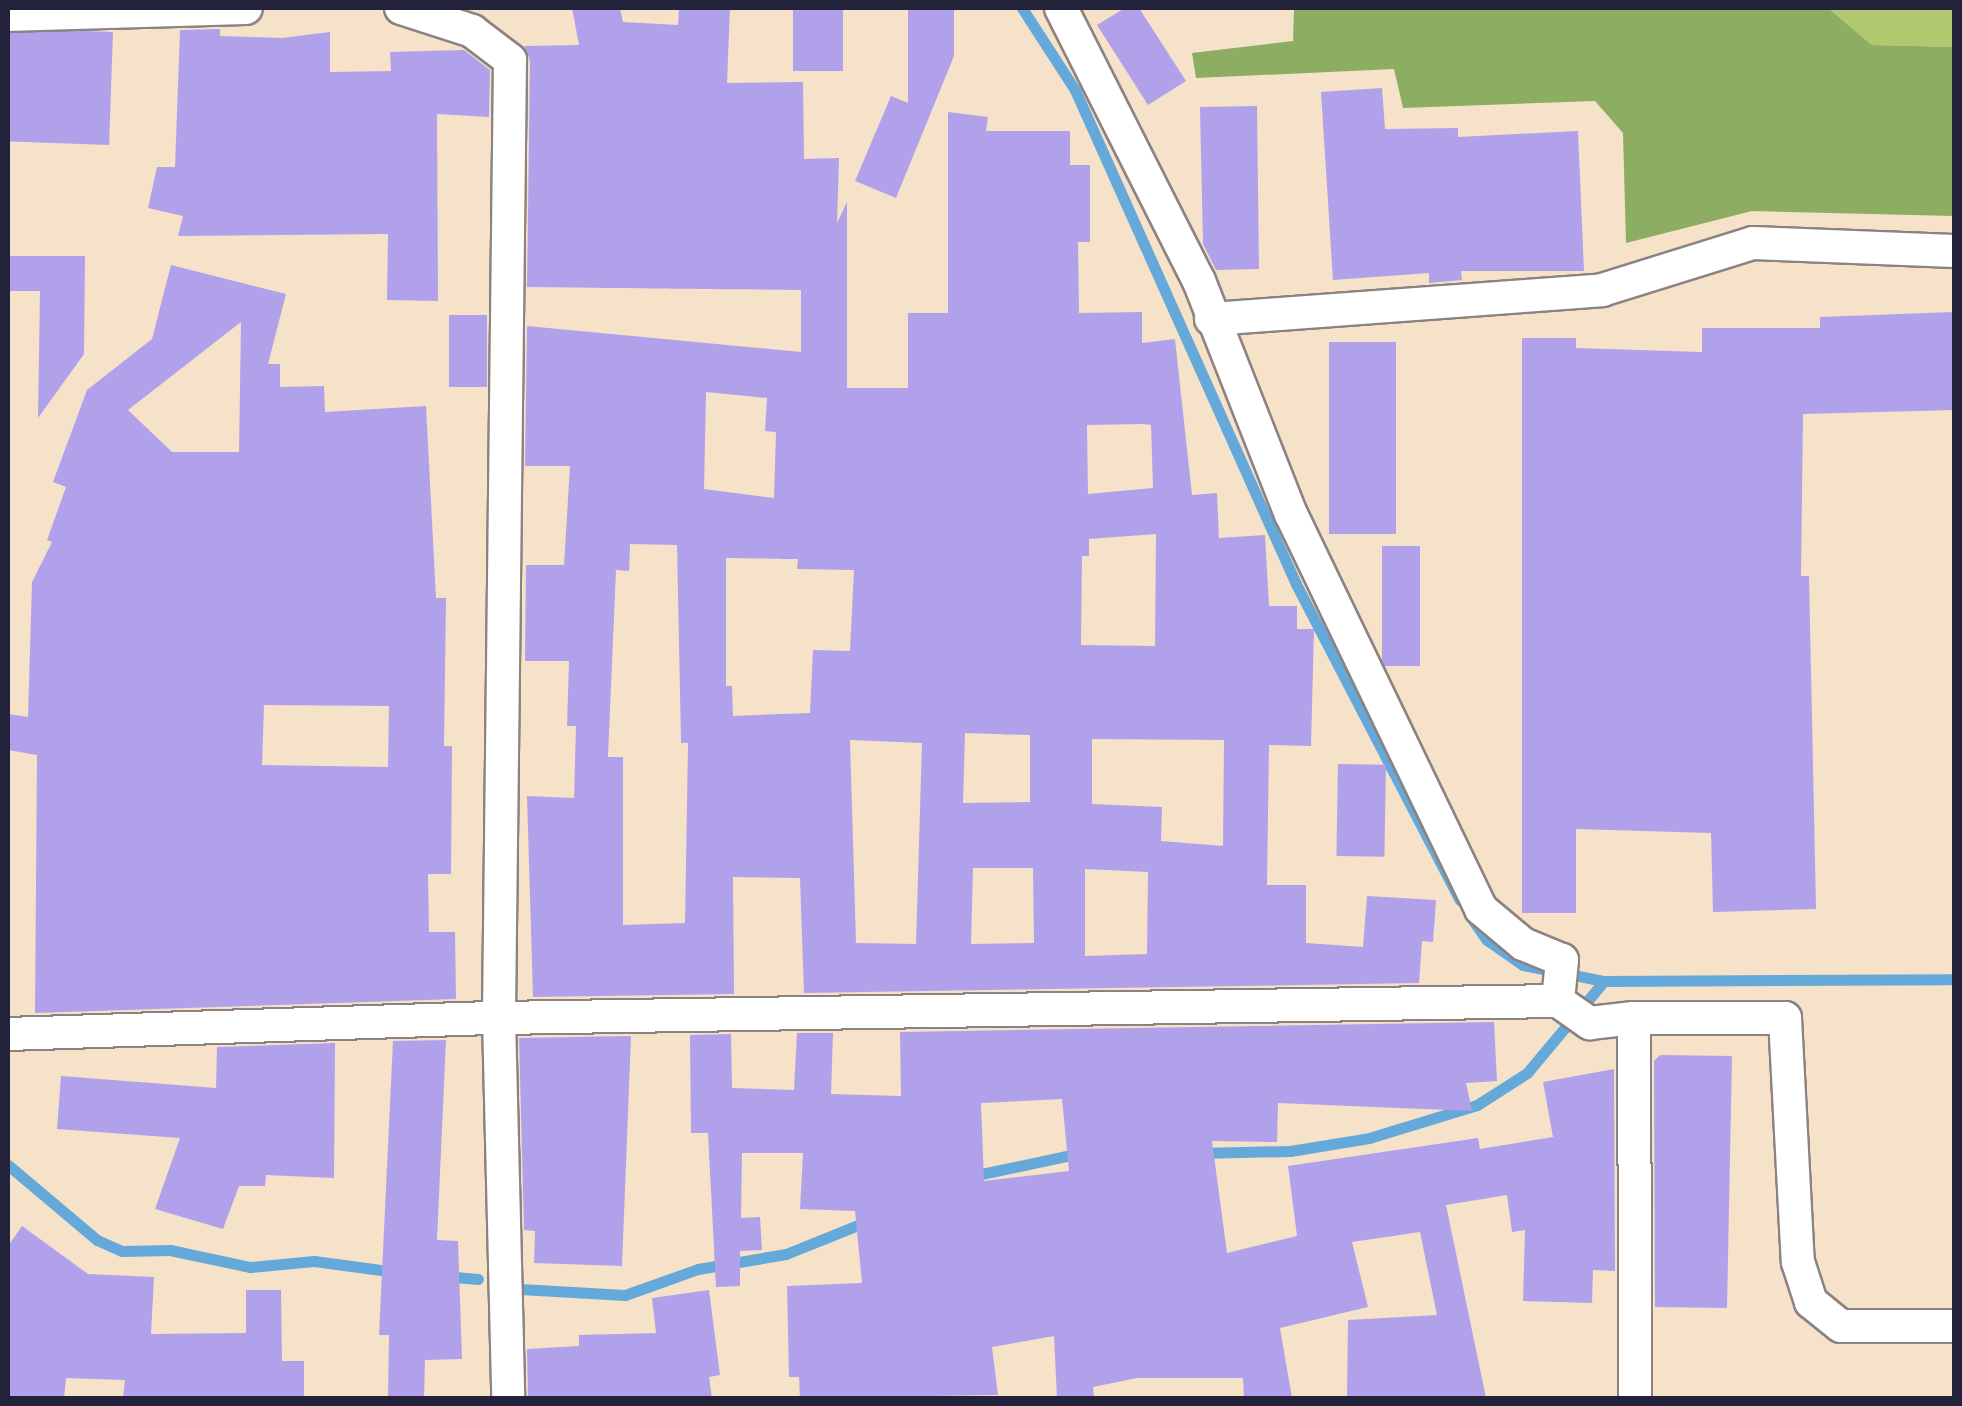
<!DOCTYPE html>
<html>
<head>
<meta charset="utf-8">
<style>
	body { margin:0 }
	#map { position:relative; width:1962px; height:1406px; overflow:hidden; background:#f5e2c9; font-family:Delius,sans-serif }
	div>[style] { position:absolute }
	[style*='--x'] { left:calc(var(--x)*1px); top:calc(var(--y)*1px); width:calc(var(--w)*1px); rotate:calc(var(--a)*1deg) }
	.green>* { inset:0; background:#b0c96f }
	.forest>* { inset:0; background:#8cad62 }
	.stream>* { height:11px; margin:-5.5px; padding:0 5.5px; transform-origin:5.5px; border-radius:5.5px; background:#64a9d9 }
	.building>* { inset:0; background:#b1a1eb; transform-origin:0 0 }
	.roads { filter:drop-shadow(2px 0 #8c8282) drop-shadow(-2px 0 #8c8282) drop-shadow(0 2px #8c8282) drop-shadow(0 -2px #8c8282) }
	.minor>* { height:32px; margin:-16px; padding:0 16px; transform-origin:16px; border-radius:16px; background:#fff }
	span { translate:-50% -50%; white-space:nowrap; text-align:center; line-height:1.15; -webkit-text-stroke:8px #fdfcf7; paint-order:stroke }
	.frame { position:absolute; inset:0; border:10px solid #22223b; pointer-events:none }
</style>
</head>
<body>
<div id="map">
	<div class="green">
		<i style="clip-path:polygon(1828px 8px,1954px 8px,1954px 47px,1872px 45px)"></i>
	</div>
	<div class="forest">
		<i style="clip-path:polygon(1294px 8px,1828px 8px,1872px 45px,1954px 47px,1954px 216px,1752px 211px,1626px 243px,1623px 133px,1595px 101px,1403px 108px,1394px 69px,1196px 78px,1192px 53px,1293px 41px)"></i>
	</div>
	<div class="stream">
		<i style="--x:1022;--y:8;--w:98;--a:57.1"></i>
		<i style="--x:1075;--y:90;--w:541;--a:65.9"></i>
		<i style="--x:1296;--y:584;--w:356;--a:62.6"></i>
		<i style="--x:1470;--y:916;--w:29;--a:55"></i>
		<i style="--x:1487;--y:940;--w:44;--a:34.8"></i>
		<i style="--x:1523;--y:965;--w:83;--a:11.2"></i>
		<i style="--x:1604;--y:981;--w:350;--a:-0.3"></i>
		<i style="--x:1199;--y:1153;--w:91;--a:-1.3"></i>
		<i style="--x:1290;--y:1151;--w:80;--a:-9.3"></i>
		<i style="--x:1369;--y:1138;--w:113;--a:-17"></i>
		<i style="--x:1477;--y:1105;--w:59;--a:-32.6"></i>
		<i style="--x:1527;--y:1073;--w:120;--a:-50.1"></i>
		<i style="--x:8;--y:1165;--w:116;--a:40.1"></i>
		<i style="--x:97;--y:1240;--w:27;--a:24"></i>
		<i style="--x:122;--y:1251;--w:48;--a:-1.2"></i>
		<i style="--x:170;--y:1250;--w:82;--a:12"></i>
		<i style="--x:250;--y:1267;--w:64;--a:-5.4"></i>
		<i style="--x:314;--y:1261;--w:82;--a:7.7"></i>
		<i style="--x:972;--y:1176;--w:110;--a:-12"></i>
		<i style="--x:444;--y:1276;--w:34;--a:5"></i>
		<i style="--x:520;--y:1289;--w:105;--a:3.3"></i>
		<i style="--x:625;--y:1295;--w:77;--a:-19.6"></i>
		<i style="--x:698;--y:1269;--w:89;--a:-9.7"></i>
		<i style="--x:786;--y:1254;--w:88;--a:-21.9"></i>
	</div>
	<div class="building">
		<i style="clip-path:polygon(evenodd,572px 8px,620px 8px,623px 22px,678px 25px,679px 8px,730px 8px,727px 83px,803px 82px,804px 159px,839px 158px,837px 223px,847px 202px,847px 388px,908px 388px,908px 313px,948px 313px,948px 112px,988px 117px,986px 131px,1070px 131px,1070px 165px,1090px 165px,1090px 242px,1078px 242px,1079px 313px,1142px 312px,1142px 343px,1175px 339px,1192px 495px,1217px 493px,1219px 538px,1265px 535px,1269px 606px,1297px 606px,1297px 629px,1314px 629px,1311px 746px,1269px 745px,1267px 885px,1306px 885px,1306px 943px,1363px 947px,1367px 896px,1436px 900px,1433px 942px,1422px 941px,1419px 983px,804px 993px,800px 878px,733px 877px,734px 994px,533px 997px,527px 796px,574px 798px,576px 726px,567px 726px,569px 661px,525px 661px,526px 565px,564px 565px,570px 466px,525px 466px,527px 326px,801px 352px,801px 290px,527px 287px,530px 60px,524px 46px,579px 45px,572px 8px,706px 392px,767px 398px,765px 431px,776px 432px,774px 498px,704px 489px,706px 392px,572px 8px,1143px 424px,1151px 425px,1153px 488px,1088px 494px,1087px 425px,1143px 424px,572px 8px,1156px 534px,1155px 646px,1081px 645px,1082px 556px,1089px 556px,1089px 539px,1156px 534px,572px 8px,630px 544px,677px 545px,681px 743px,688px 743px,685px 923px,623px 925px,623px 757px,608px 757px,616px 570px,629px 571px,630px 544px,572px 8px,726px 558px,798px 559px,797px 569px,854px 570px,850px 651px,813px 650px,810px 713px,733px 716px,732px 686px,726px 686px,726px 558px,572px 8px,965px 733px,1030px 735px,1030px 802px,963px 803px,965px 733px,572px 8px,1092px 739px,1224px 740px,1223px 846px,1161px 841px,1162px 807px,1092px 804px,1092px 739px,572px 8px,850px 740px,922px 743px,916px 944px,856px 943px,850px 740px,572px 8px,973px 868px,1033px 868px,1034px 943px,971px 944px,973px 868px,572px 8px,1085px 869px,1148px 872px,1147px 954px,1085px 956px,1085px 869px)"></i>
		<i style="left:793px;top:8px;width:50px;height:63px"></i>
		<i style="clip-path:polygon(908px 8px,954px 8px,954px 56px,896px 198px,855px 181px,891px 96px,908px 103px)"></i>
		<i style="clip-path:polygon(1125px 8px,1139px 8px,1186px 81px,1148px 105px,1097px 25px)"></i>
		<i style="clip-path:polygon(220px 29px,220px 36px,282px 38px,330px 32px,330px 72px,391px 71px,390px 52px,464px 50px,490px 70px,489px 117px,437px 114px,438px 301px,387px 300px,388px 234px,178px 236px,183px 216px,148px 208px,157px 167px,175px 167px,180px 30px)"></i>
		<i style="left:113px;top:32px;width:113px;height:105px;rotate:92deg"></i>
		<i style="clip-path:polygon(1382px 88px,1385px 129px,1458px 128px,1458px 137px,1578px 131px,1584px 271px,1461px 271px,1462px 280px,1429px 283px,1429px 273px,1333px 280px,1321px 92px)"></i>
		<i style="clip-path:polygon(1257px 106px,1259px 269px,1216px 270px,1203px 244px,1200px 107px)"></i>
		<i style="clip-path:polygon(8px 256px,85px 256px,84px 354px,38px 418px,40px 291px,8px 291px)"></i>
		<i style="clip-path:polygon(evenodd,171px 265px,286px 294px,268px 364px,280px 364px,280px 387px,324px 386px,325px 412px,426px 406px,436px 598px,446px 598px,444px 746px,452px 746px,451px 874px,428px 874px,429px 932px,455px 932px,456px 999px,35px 1013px,37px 755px,8px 750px,8px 714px,28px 717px,32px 582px,52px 542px,47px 540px,66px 487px,53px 482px,87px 390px,152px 339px,171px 265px,241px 322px,239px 452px,172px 452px,128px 410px,241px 322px,171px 265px,264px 705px,389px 706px,388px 767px,262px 765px,264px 705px)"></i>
		<i style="clip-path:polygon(1954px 312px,1954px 410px,1803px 414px,1801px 576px,1809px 576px,1816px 909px,1713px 912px,1711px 833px,1576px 829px,1576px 913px,1522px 913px,1522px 338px,1576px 338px,1576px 348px,1702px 352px,1702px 328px,1820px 328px,1820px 317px)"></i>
		<i style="left:449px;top:315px;width:38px;height:72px"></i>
		<i style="left:1329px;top:342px;width:67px;height:192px"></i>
		<i style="left:1420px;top:546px;width:120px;height:38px;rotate:90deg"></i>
		<i style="left:1338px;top:764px;width:48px;height:92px;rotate:1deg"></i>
		<i style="clip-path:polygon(evenodd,1494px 1022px,1497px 1081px,1466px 1083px,1472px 1111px,1278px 1103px,1277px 1142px,1212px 1141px,1227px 1253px,1297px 1236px,1288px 1166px,1478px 1138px,1480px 1149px,1553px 1137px,1543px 1082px,1614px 1069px,1615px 1271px,1593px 1270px,1592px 1303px,1523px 1301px,1525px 1230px,1512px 1232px,1507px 1195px,1446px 1205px,1486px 1398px,1347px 1398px,1348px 1320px,1437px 1315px,1420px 1232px,1352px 1242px,1368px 1307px,1280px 1328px,1292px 1398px,1244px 1398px,1243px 1378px,1137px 1378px,1093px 1387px,1094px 1398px,1057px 1398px,1054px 1336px,992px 1347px,998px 1395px,800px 1398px,799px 1377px,789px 1377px,787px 1286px,862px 1283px,855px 1211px,800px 1209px,803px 1153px,742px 1153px,741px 1218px,760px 1217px,762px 1250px,740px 1251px,740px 1286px,716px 1287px,708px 1133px,691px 1133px,690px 1035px,731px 1034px,732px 1088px,794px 1090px,797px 1033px,833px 1033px,831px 1094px,901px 1096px,900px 1032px,1494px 1022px,1062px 1099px,1069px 1171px,984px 1181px,981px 1103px,1062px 1099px)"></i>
		<i style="clip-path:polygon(631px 1036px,622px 1266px,534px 1263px,535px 1231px,524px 1230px,519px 1038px)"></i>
		<i style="clip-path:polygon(446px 1040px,437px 1240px,458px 1241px,462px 1359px,425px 1360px,424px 1398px,388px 1398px,389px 1335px,379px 1335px,393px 1041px)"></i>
		<i style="clip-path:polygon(335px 1043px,334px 1178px,266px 1175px,265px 1186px,239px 1186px,223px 1229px,155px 1209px,180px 1138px,57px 1129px,61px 1076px,216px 1088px,217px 1047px)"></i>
		<i style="clip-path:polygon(1660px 1055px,1732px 1056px,1727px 1308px,1655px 1307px,1654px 1061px)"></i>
		<i style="clip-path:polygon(22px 1226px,88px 1274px,154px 1277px,151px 1334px,246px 1333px,246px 1290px,281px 1290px,282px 1361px,304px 1361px,304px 1398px,123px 1398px,125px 1380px,66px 1378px,64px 1398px,10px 1398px,8px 1246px)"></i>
		<i style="clip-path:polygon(709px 1290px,720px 1375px,709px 1377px,712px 1398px,528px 1398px,527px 1349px,579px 1346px,579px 1335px,656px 1333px,652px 1298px)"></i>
	</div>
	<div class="roads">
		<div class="minor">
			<i style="--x:401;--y:8;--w:75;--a:17.9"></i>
			<i style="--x:472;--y:31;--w:48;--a:37.3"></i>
			<i style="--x:510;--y:60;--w:958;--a:90.66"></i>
			<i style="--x:499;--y:1018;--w:380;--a:88.6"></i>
			<i style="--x:1061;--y:8;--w:306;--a:63.2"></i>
			<i style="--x:1199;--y:281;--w:251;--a:68.5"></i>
			<i style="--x:1291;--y:514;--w:438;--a:64.3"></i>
			<i style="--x:1481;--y:909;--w:55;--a:39.8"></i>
			<i style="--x:1523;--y:944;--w:42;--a:22.3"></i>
			<i style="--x:1562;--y:960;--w:41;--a:95.6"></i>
			<i style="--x:1558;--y:1001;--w:39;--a:35"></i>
			<i style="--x:1590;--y:1023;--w:44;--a:-6.5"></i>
			<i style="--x:1634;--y:1018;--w:380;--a:89.8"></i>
			<i style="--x:8;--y:15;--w:238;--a:-1.7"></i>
			<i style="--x:1211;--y:319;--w:392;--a:-4.2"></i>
			<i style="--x:1602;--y:290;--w:158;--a:-17.3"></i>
			<i style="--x:1753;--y:243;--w:201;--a:2.3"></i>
			<i style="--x:1634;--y:1018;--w:151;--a:0"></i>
			<i style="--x:1785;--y:1018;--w:244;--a:87"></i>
			<i style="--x:1798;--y:1262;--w:42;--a:72"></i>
			<i style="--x:1811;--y:1302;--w:38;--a:39"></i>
			<i style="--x:1841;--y:1326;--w:113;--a:0"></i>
			<i style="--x:8;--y:1034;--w:491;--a:-1.9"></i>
			<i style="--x:499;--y:1018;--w:1059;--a:-0.92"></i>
		</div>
	</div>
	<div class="frame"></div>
</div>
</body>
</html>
